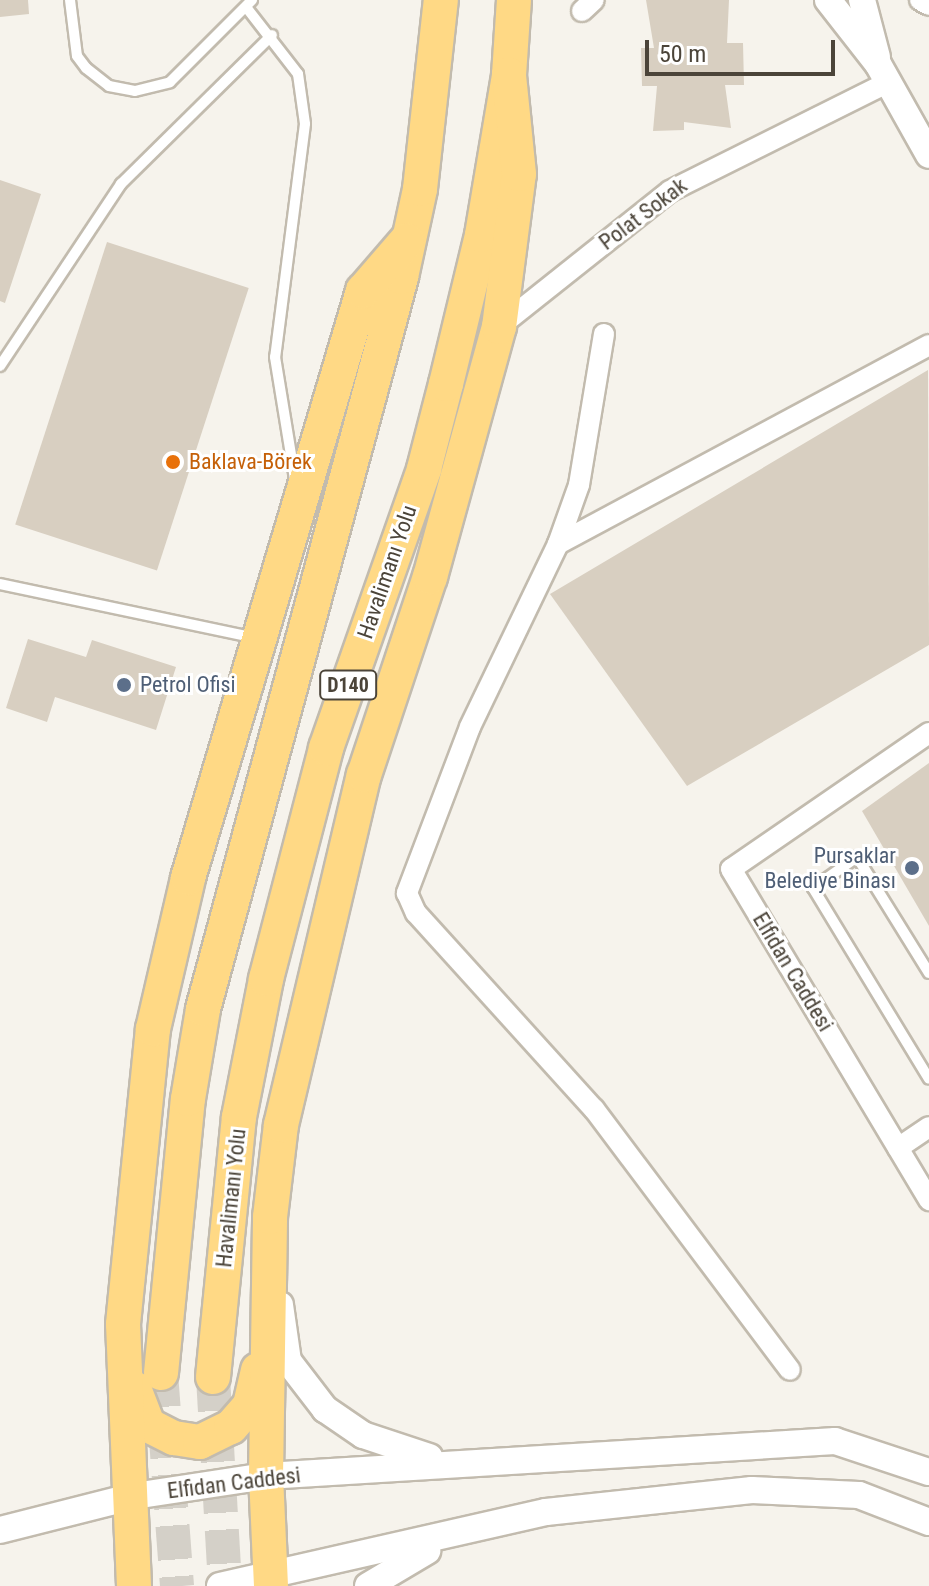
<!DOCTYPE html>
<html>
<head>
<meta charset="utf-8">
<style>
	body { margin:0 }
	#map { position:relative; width:929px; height:1586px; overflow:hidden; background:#f6f3ec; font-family:"Roboto Condensed",sans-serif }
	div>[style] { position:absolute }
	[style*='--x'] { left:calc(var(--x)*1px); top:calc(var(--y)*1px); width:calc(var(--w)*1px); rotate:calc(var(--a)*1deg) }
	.building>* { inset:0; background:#d8cfc1; transform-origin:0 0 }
	.trunk-tunnel>* { height:34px; margin-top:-17px; transform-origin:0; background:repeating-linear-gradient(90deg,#d4d0c8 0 34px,transparent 0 51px) }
	.roads { filter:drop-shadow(2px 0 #c2bbae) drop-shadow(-2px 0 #c2bbae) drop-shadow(0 2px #c2bbae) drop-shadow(0 -2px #c2bbae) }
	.service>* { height:10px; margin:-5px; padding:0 5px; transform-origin:5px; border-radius:5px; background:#fff }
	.minor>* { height:20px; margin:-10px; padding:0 10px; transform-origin:10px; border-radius:10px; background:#fff }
	.tertiary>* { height:26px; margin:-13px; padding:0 13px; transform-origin:13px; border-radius:13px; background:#fff }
	.trunk>* { height:34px; margin:-17px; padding:0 17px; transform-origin:17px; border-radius:17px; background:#ffd985 }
	.dots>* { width:22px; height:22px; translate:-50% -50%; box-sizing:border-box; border:4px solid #fff; border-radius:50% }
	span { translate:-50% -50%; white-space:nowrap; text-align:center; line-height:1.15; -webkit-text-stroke:6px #fff; paint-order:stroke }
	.shield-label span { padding:2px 6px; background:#fff; border:2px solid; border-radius:6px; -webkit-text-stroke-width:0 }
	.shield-label { font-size:20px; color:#4b4439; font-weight:700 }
	.street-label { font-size:22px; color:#4b4439 }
	.food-label { font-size:22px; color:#c56008 }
	.left { translate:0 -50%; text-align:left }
	.service-label { font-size:22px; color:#4e5e75 }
	.right { translate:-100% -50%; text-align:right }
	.scale { position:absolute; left:645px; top:40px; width:190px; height:36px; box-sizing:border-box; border:4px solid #4b4439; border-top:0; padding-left:10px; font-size:24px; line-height:28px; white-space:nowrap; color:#4b4439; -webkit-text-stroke:6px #fff; paint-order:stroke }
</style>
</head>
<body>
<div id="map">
	<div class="building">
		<i style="clip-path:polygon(0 0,28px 0,29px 14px,0 17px)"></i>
		<i style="clip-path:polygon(646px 0,729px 0,727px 43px,743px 43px,744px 85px,725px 85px,731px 128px,684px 122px,684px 130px,653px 131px,657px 86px,642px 86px,641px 48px,654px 48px)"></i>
		<i style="clip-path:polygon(0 180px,41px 194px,5px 303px,0 301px)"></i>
		<i style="left:107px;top:242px;width:149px;height:297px;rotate:18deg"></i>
		<i style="clip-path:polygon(928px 370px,929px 645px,687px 786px,550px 594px)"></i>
		<i style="clip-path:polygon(28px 639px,86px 657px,92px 640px,176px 667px,156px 730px,55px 697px,47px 722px,6px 708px)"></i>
		<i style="clip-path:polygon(929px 763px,929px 926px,862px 811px)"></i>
	</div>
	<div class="trunk-tunnel">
		<i style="--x:161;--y:1373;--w:214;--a:85.7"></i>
		<i style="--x:213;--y:1377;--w:209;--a:86.7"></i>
	</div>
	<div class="roads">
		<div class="service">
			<i style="--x:70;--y:0;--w:56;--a:82.9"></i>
			<i style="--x:77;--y:56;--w:15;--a:53"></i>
			<i style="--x:86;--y:68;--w:29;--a:38"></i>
			<i style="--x:109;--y:86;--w:26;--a:11"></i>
			<i style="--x:135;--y:91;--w:36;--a:-14"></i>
			<i style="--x:170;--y:82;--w:116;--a:-45"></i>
			<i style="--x:246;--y:7;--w:85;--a:52.2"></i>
			<i style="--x:298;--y:74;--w:50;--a:82"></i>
			<i style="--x:305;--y:124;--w:235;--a:97.3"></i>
			<i style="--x:275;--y:357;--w:124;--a:80.7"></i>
			<i style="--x:0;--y:366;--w:219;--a:-56.4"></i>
			<i style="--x:121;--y:184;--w:212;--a:-44.6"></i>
			<i style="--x:0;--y:584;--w:262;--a:11.9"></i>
			<i style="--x:929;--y:973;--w:137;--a:-121.8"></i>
			<i style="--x:857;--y:857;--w:54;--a:144.8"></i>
			<i style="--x:813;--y:888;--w:223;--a:58.7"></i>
		</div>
		<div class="minor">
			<i style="--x:920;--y:0;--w:10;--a:29"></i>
			<i style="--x:582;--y:11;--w:16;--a:-43"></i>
			<i style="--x:499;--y:327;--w:218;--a:-38.5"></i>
			<i style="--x:670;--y:191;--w:245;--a:-26.5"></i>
			<i style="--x:604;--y:334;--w:153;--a:99.4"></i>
			<i style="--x:579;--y:485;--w:63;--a:109.6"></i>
			<i style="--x:558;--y:544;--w:203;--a:115.7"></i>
			<i style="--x:470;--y:727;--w:178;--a:110.8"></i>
			<i style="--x:407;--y:893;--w:22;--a:66"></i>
			<i style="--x:416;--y:913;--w:265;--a:47.8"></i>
			<i style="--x:594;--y:1109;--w:326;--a:53.1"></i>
			<i style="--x:558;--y:544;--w:421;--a:-28.2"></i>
			<i style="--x:929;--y:733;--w:240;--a:145.5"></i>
			<i style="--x:731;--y:869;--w:386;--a:59.1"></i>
			<i style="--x:898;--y:1148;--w:37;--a:-34"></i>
		</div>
		<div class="tertiary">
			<i style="--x:828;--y:0;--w:81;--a:52"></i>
			<i style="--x:878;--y:64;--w:104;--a:60.7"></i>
			<i style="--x:862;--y:0;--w:59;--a:75.3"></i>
			<i style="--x:280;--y:1305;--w:57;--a:81.9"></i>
			<i style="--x:288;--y:1361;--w:61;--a:52.4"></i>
			<i style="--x:325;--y:1409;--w:46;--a:34.4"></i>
			<i style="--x:363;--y:1435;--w:70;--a:18.4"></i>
			<i style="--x:0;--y:1530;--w:138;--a:-14.2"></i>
			<i style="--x:134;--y:1496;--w:134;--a:-8.6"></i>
			<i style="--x:266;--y:1476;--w:570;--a:-3.52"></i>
			<i style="--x:835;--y:1441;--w:99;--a:18.3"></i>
			<i style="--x:220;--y:1586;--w:334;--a:-12.8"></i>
			<i style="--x:546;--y:1512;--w:207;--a:-6.1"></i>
			<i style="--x:752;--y:1490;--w:107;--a:2.7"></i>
			<i style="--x:859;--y:1495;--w:75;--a:21.1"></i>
			<i style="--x:368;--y:1586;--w:69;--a:-30.7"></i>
		</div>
		<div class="trunk">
			<i style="--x:161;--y:1373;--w:275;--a:-84.4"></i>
			<i style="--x:188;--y:1099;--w:91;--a:-80.5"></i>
			<i style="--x:203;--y:1009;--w:758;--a:-74.86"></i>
			<i style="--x:401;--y:277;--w:90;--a:-77.8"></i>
			<i style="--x:420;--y:189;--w:190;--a:-83.7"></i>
			<i style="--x:213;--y:1377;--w:261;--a:-84.3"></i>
			<i style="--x:239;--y:1117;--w:141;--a:-78.9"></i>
			<i style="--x:266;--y:979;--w:239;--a:-75.4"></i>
			<i style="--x:326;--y:748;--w:296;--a:-70.6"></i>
			<i style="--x:424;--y:469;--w:88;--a:-75.5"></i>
			<i style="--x:446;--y:384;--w:153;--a:-76.4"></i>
			<i style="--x:482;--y:235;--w:162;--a:-80.4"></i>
			<i style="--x:509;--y:75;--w:75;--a:-86.2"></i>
			<i style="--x:134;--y:1388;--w:40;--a:69"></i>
			<i style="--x:148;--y:1425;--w:29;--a:27"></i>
			<i style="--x:174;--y:1438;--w:26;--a:9"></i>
			<i style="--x:200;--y:1442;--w:34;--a:-26"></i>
			<i style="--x:231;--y:1427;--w:29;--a:-49"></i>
			<i style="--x:250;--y:1405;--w:36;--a:-77"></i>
			<i style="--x:134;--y:1586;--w:262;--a:-92.4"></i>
			<i style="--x:123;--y:1324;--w:297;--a:-84.2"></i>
			<i style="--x:153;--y:1029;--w:155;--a:-76.9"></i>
			<i style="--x:188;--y:878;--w:613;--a:-73.4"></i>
			<i style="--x:363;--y:291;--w:67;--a:-49.2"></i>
			<i style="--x:271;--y:1586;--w:110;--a:-92.6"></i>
			<i style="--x:266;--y:1476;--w:259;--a:-89.1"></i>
			<i style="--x:270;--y:1217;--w:93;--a:-83.2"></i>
			<i style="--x:281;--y:1125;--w:360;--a:-76.7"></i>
			<i style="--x:364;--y:775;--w:209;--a:-71.6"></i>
			<i style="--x:430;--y:577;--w:259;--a:-74.6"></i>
			<i style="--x:499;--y:327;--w:154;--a:-82.6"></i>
			<i style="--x:519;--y:174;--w:100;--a:-95.8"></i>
		</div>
	</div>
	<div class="dots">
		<i style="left:173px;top:462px;background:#e8710a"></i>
		<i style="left:124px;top:685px;background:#5c6f8a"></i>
		<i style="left:912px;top:868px;background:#5c6f8a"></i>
	</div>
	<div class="shield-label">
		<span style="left:348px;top:685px">D140</span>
	</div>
	<div class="street-label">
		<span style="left:643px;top:214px;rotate:-37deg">Polat Sokak</span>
		<span style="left:387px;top:572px;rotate:-71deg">Havalimanı Yolu</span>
		<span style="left:793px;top:972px;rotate:59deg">Elfidan Caddesi</span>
		<span style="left:231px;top:1198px;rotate:-84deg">Havalimanı Yolu</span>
		<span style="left:234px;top:1483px;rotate:-7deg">Elfidan Caddesi</span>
	</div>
	<div class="food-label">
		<span class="left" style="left:189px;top:462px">Baklava-Börek</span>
	</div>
	<div class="service-label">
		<span class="left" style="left:140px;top:685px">Petrol Ofisi</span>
		<span class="right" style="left:896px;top:868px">Pursaklar<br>Belediye Binası</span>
	</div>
	<div class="scale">50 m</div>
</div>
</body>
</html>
